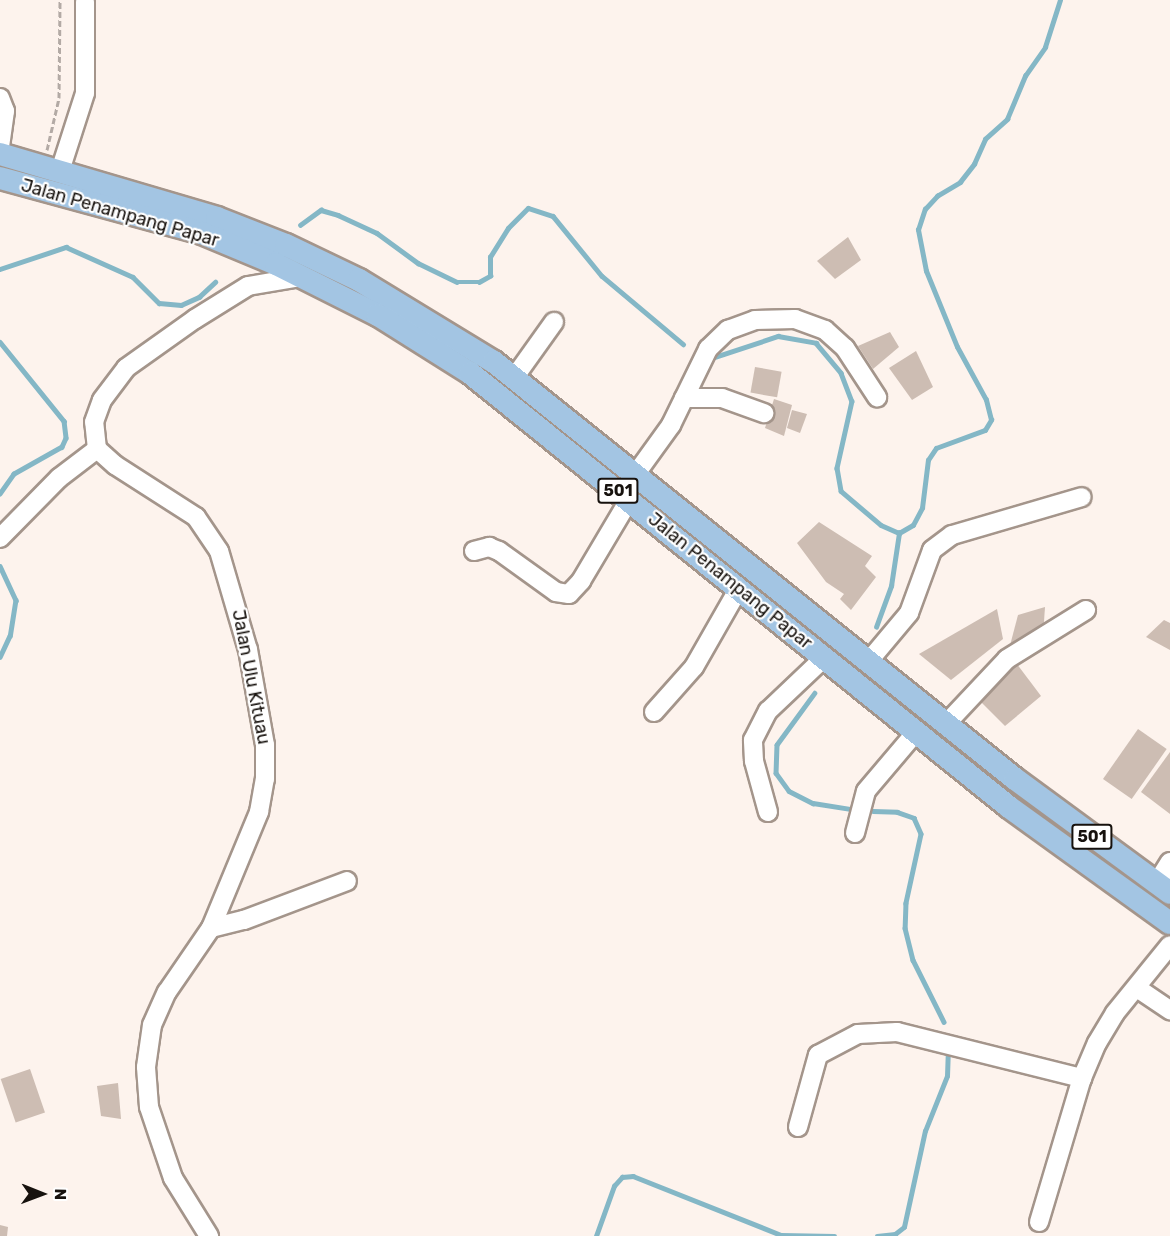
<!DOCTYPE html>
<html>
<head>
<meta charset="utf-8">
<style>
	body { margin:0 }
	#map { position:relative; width:1170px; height:1236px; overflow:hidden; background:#fdf3ed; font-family:Rubik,sans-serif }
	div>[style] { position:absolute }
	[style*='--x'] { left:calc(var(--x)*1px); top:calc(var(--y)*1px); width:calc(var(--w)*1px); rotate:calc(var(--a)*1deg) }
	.stream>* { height:4.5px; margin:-2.25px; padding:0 2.25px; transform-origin:2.25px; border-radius:2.25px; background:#84b7c6 }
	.building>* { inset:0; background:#cdbdb3; transform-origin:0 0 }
	.path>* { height:3px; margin-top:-1.5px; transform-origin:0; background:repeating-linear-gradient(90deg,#b3aaa5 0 6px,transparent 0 9px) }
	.roads { filter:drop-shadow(2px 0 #a4958b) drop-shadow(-2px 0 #a4958b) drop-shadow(0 2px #a4958b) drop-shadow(0 -2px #a4958b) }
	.minor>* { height:18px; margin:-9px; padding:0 9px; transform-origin:9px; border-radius:9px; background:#fff }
	.major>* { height:22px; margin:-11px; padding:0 11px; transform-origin:11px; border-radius:11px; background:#a3c5e3 }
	span { translate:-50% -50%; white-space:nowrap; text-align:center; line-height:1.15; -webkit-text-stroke:4.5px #fff; paint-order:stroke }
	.shield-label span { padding:2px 4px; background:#fff; border:2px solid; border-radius:4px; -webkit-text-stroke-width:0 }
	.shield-label { font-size:16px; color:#17120e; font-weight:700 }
	.street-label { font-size:18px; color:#17120e }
	.north { position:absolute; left:12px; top:1164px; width:60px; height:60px; -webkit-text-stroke:4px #fff; paint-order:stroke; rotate:91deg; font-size:16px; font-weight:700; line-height:24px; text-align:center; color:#17120e }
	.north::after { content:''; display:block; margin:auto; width:21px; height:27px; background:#17120e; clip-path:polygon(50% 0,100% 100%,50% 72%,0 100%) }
</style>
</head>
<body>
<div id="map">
	<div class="stream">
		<i style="--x:300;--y:225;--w:26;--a:-36"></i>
		<i style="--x:321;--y:210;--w:18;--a:16"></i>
		<i style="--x:338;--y:215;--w:43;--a:24.8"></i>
		<i style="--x:377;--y:233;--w:51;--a:36.2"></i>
		<i style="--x:418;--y:263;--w:43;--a:26"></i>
		<i style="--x:457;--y:282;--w:22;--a:0"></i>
		<i style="--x:479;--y:282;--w:13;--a:-29"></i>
		<i style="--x:490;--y:276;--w:19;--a:-90"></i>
		<i style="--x:490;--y:257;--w:34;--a:-58"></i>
		<i style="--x:508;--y:228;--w:28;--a:-45"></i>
		<i style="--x:528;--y:208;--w:26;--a:18"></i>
		<i style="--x:553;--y:216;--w:77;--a:50.8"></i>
		<i style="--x:602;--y:276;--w:106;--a:40"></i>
		<i style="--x:0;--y:269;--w:70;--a:-18.4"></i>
		<i style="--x:66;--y:247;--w:73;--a:24.1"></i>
		<i style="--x:133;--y:277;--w:37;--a:45"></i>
		<i style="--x:159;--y:303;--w:22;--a:5"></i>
		<i style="--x:181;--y:305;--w:20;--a:-24"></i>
		<i style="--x:199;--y:297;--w:22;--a:-43"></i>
		<i style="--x:0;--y:342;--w:102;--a:51"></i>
		<i style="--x:64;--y:421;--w:17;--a:83"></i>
		<i style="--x:66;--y:438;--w:10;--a:114"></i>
		<i style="--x:62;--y:447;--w:55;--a:150.6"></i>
		<i style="--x:14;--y:474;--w:24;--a:125"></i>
		<i style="--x:712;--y:358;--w:70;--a:-18.4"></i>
		<i style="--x:778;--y:336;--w:39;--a:10"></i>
		<i style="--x:816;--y:343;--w:39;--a:50"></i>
		<i style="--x:841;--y:373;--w:30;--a:69"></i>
		<i style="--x:852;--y:401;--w:69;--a:102.6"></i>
		<i style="--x:837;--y:468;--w:23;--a:80"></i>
		<i style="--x:841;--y:491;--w:52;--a:40.4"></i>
		<i style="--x:881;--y:525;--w:20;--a:24"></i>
		<i style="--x:899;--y:533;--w:16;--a:-30"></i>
		<i style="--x:913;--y:525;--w:19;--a:-62"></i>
		<i style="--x:922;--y:508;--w:48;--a:-82.9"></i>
		<i style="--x:928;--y:460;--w:14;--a:-56"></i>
		<i style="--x:936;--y:448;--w:52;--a:-20.2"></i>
		<i style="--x:985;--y:430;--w:12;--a:-59"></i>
		<i style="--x:991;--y:420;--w:21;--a:-104"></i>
		<i style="--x:986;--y:400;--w:60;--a:-118.7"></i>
		<i style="--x:957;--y:347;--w:82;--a:-112.2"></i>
		<i style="--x:926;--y:271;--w:42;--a:-101"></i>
		<i style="--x:918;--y:230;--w:22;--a:-72"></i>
		<i style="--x:925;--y:209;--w:18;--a:-47"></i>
		<i style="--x:937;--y:196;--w:27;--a:-31"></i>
		<i style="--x:960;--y:182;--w:23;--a:-52"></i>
		<i style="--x:974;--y:164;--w:27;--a:-66"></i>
		<i style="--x:985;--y:139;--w:30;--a:-42"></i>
		<i style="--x:1007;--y:119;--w:47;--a:-67.3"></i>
		<i style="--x:1025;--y:76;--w:35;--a:-55"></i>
		<i style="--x:1045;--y:47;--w:49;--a:-72.3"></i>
		<i style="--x:0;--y:566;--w:38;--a:65"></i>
		<i style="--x:16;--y:600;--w:36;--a:99"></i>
		<i style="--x:10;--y:636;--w:23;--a:115"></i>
		<i style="--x:876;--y:627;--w:44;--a:-69.9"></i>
		<i style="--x:891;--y:586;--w:54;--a:-81.4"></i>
		<i style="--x:815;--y:693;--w:64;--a:126.2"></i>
		<i style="--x:777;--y:745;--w:28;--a:92"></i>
		<i style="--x:776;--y:773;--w:22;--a:54"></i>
		<i style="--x:789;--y:791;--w:27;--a:27"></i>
		<i style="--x:813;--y:803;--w:37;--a:9"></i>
		<i style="--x:873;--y:811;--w:24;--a:2"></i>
		<i style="--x:897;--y:812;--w:18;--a:19"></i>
		<i style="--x:914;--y:818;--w:17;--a:66"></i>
		<i style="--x:921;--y:834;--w:71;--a:102.3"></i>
		<i style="--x:906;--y:903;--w:25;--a:92"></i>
		<i style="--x:905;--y:928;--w:33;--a:76"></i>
		<i style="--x:913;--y:960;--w:69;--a:63.4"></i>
		<i style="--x:596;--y:1236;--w:53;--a:-70.2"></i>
		<i style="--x:614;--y:1186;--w:12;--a:-48"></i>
		<i style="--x:622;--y:1177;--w:11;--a:-5"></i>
		<i style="--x:633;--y:1176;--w:159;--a:21.7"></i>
		<i style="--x:781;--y:1235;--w:53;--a:1.1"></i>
		<i style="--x:877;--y:1236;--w:18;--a:-6"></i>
		<i style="--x:895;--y:1234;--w:11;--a:-38"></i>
		<i style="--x:904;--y:1227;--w:98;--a:-77.7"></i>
		<i style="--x:925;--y:1131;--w:59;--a:-68.2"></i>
		<i style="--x:947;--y:1076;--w:25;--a:-88"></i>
	</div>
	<div class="building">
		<i style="clip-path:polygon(848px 237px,861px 260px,835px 279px,817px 261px)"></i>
		<i style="clip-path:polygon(890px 332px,899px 347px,873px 369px,858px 346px)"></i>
		<i style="clip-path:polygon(916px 351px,933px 387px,912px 400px,889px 368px)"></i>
		<i style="left:755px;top:367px;width:27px;height:26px;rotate:10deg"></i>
		<i style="clip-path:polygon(774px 399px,792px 405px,784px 436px,765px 428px)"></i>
		<i style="clip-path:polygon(792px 410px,807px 414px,800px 433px,787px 428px)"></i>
		<i style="clip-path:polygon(819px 522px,872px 556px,865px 566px,876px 577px,851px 610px,840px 599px,844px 594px,826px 582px,797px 543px)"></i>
		<i style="clip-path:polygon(1045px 607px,1043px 636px,1008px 653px,1018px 615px)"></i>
		<i style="clip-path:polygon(997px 609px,1003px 639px,951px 680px,919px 654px)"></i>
		<i style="clip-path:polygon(1164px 620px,1170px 623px,1170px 650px,1146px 637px)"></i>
		<i style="clip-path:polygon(1014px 660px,1041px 696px,1005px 726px,976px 697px)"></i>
		<i style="left:1138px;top:729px;width:35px;height:61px;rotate:35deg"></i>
		<i style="clip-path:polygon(1170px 752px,1170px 814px,1141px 792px)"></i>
		<i style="left:30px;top:1069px;width:46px;height:31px;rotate:71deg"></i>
		<i style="clip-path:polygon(118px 1083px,121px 1119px,101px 1116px,97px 1086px)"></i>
		<i style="clip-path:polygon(0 1225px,8px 1227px,7px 1236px,0 1236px)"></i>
	</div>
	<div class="path">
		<i style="--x:47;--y:150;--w:53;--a:-77"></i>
		<i style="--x:59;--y:98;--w:98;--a:-89.4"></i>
	</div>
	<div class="roads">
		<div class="minor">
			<i style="--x:0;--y:98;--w:14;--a:69"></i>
			<i style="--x:5;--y:111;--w:34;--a:98"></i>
			<i style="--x:60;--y:171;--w:82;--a:-72.2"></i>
			<i style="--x:85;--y:93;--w:91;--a:-90"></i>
			<i style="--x:514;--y:378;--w:69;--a:-54.5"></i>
			<i style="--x:684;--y:398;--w:38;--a:0"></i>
			<i style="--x:722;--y:398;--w:45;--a:19.7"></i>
			<i style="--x:635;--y:475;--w:62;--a:-54.2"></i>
			<i style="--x:671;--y:425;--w:85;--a:-64"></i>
			<i style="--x:708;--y:349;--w:28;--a:-44"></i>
			<i style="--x:728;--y:330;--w:29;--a:-20"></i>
			<i style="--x:755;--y:320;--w:40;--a:-1.4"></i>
			<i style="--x:795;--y:319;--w:32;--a:20"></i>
			<i style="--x:825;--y:330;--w:27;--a:42"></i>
			<i style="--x:845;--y:348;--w:59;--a:56.9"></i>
			<i style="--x:0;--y:538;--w:84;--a:-45.5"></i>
			<i style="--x:59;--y:478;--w:48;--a:-37.3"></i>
			<i style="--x:474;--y:551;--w:16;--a:-15"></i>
			<i style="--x:489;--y:547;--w:11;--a:22"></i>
			<i style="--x:499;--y:551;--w:70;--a:35.7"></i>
			<i style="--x:556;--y:592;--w:13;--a:9"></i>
			<i style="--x:569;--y:594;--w:18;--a:-47"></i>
			<i style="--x:581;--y:581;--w:94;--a:-59.3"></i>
			<i style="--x:868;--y:662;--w:64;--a:-50.1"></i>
			<i style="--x:909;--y:613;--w:67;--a:-69.9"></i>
			<i style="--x:932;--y:550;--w:25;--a:-37"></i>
			<i style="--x:952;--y:535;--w:135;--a:-16.3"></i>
			<i style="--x:654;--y:712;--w:60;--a:-48.4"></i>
			<i style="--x:694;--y:667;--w:91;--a:-60.3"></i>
			<i style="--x:946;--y:724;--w:89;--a:-46.8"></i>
			<i style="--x:1007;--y:659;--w:93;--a:-31.8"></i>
			<i style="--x:768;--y:812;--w:53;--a:-105.4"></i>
			<i style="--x:754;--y:761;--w:21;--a:-93"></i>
			<i style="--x:753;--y:740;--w:33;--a:-63"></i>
			<i style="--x:768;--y:711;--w:79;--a:-43.5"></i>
			<i style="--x:855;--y:833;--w:43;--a:-75.3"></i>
			<i style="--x:866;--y:791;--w:77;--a:-49.7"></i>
			<i style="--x:1156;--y:884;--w:26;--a:-58"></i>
			<i style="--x:211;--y:928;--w:34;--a:-14"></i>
			<i style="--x:244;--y:920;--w:110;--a:-20.7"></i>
			<i style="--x:1137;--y:988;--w:40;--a:34"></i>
			<i style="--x:798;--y:1127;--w:75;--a:-74.5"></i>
			<i style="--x:818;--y:1055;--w:45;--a:-27.7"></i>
			<i style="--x:858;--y:1034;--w:39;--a:-3"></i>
			<i style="--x:897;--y:1032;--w:191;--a:14"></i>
			<i style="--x:1039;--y:1222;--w:150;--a:-73.4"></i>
			<i style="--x:1082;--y:1078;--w:38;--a:-67"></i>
			<i style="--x:1097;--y:1043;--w:35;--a:-59"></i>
			<i style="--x:1115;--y:1013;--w:87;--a:-51"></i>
			<i style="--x:209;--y:1236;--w:68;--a:-121.8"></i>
			<i style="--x:173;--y:1178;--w:75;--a:-108.7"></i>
			<i style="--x:149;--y:1107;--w:40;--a:-94.3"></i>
			<i style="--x:146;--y:1067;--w:42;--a:-81.9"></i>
			<i style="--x:152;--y:1025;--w:36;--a:-66"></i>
			<i style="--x:167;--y:992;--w:78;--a:-55.5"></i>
			<i style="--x:211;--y:928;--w:126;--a:-67.5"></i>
			<i style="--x:259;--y:812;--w:34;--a:-80"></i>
			<i style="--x:265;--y:779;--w:34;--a:-90"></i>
			<i style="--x:265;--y:745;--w:97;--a:-100.1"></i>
			<i style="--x:248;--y:650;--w:103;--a:-106.3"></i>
			<i style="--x:219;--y:551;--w:41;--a:-124.1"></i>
			<i style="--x:196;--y:517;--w:96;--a:-147.3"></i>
			<i style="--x:115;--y:465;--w:24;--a:-138"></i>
			<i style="--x:97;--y:449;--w:27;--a:-96"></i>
			<i style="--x:94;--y:422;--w:23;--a:-70"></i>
			<i style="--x:102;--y:400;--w:40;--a:-53"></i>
			<i style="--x:126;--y:368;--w:85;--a:-35.4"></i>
			<i style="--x:195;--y:319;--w:62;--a:-31.9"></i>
			<i style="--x:248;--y:286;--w:54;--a:-9.6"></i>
		</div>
		<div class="major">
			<i style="--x:0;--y:154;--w:226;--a:16.4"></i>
			<i style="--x:217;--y:218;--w:74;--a:21.4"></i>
			<i style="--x:286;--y:245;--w:81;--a:25.6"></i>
			<i style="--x:359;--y:280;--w:158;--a:31.3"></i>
			<i style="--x:494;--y:362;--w:667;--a:38.67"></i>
			<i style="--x:1015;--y:779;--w:192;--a:36.3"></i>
			<i style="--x:0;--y:178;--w:209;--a:15.2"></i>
			<i style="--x:202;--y:233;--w:80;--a:22.7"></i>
			<i style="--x:276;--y:264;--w:114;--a:26.6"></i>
			<i style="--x:378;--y:315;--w:109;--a:32.2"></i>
			<i style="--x:470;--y:373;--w:692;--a:38.84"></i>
			<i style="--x:1009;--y:807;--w:198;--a:35.8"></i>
		</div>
	</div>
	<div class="shield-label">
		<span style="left:618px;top:491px">501</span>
		<span style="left:1092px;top:837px">501</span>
	</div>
	<div class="street-label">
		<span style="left:120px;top:213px;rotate:16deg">Jalan Penampang Papar</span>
		<span style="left:730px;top:581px;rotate:39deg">Jalan Penampang Papar</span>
		<span style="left:251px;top:677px;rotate:79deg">Jalan Ulu Kituau</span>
	</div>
	<div class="north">N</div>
</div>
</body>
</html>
